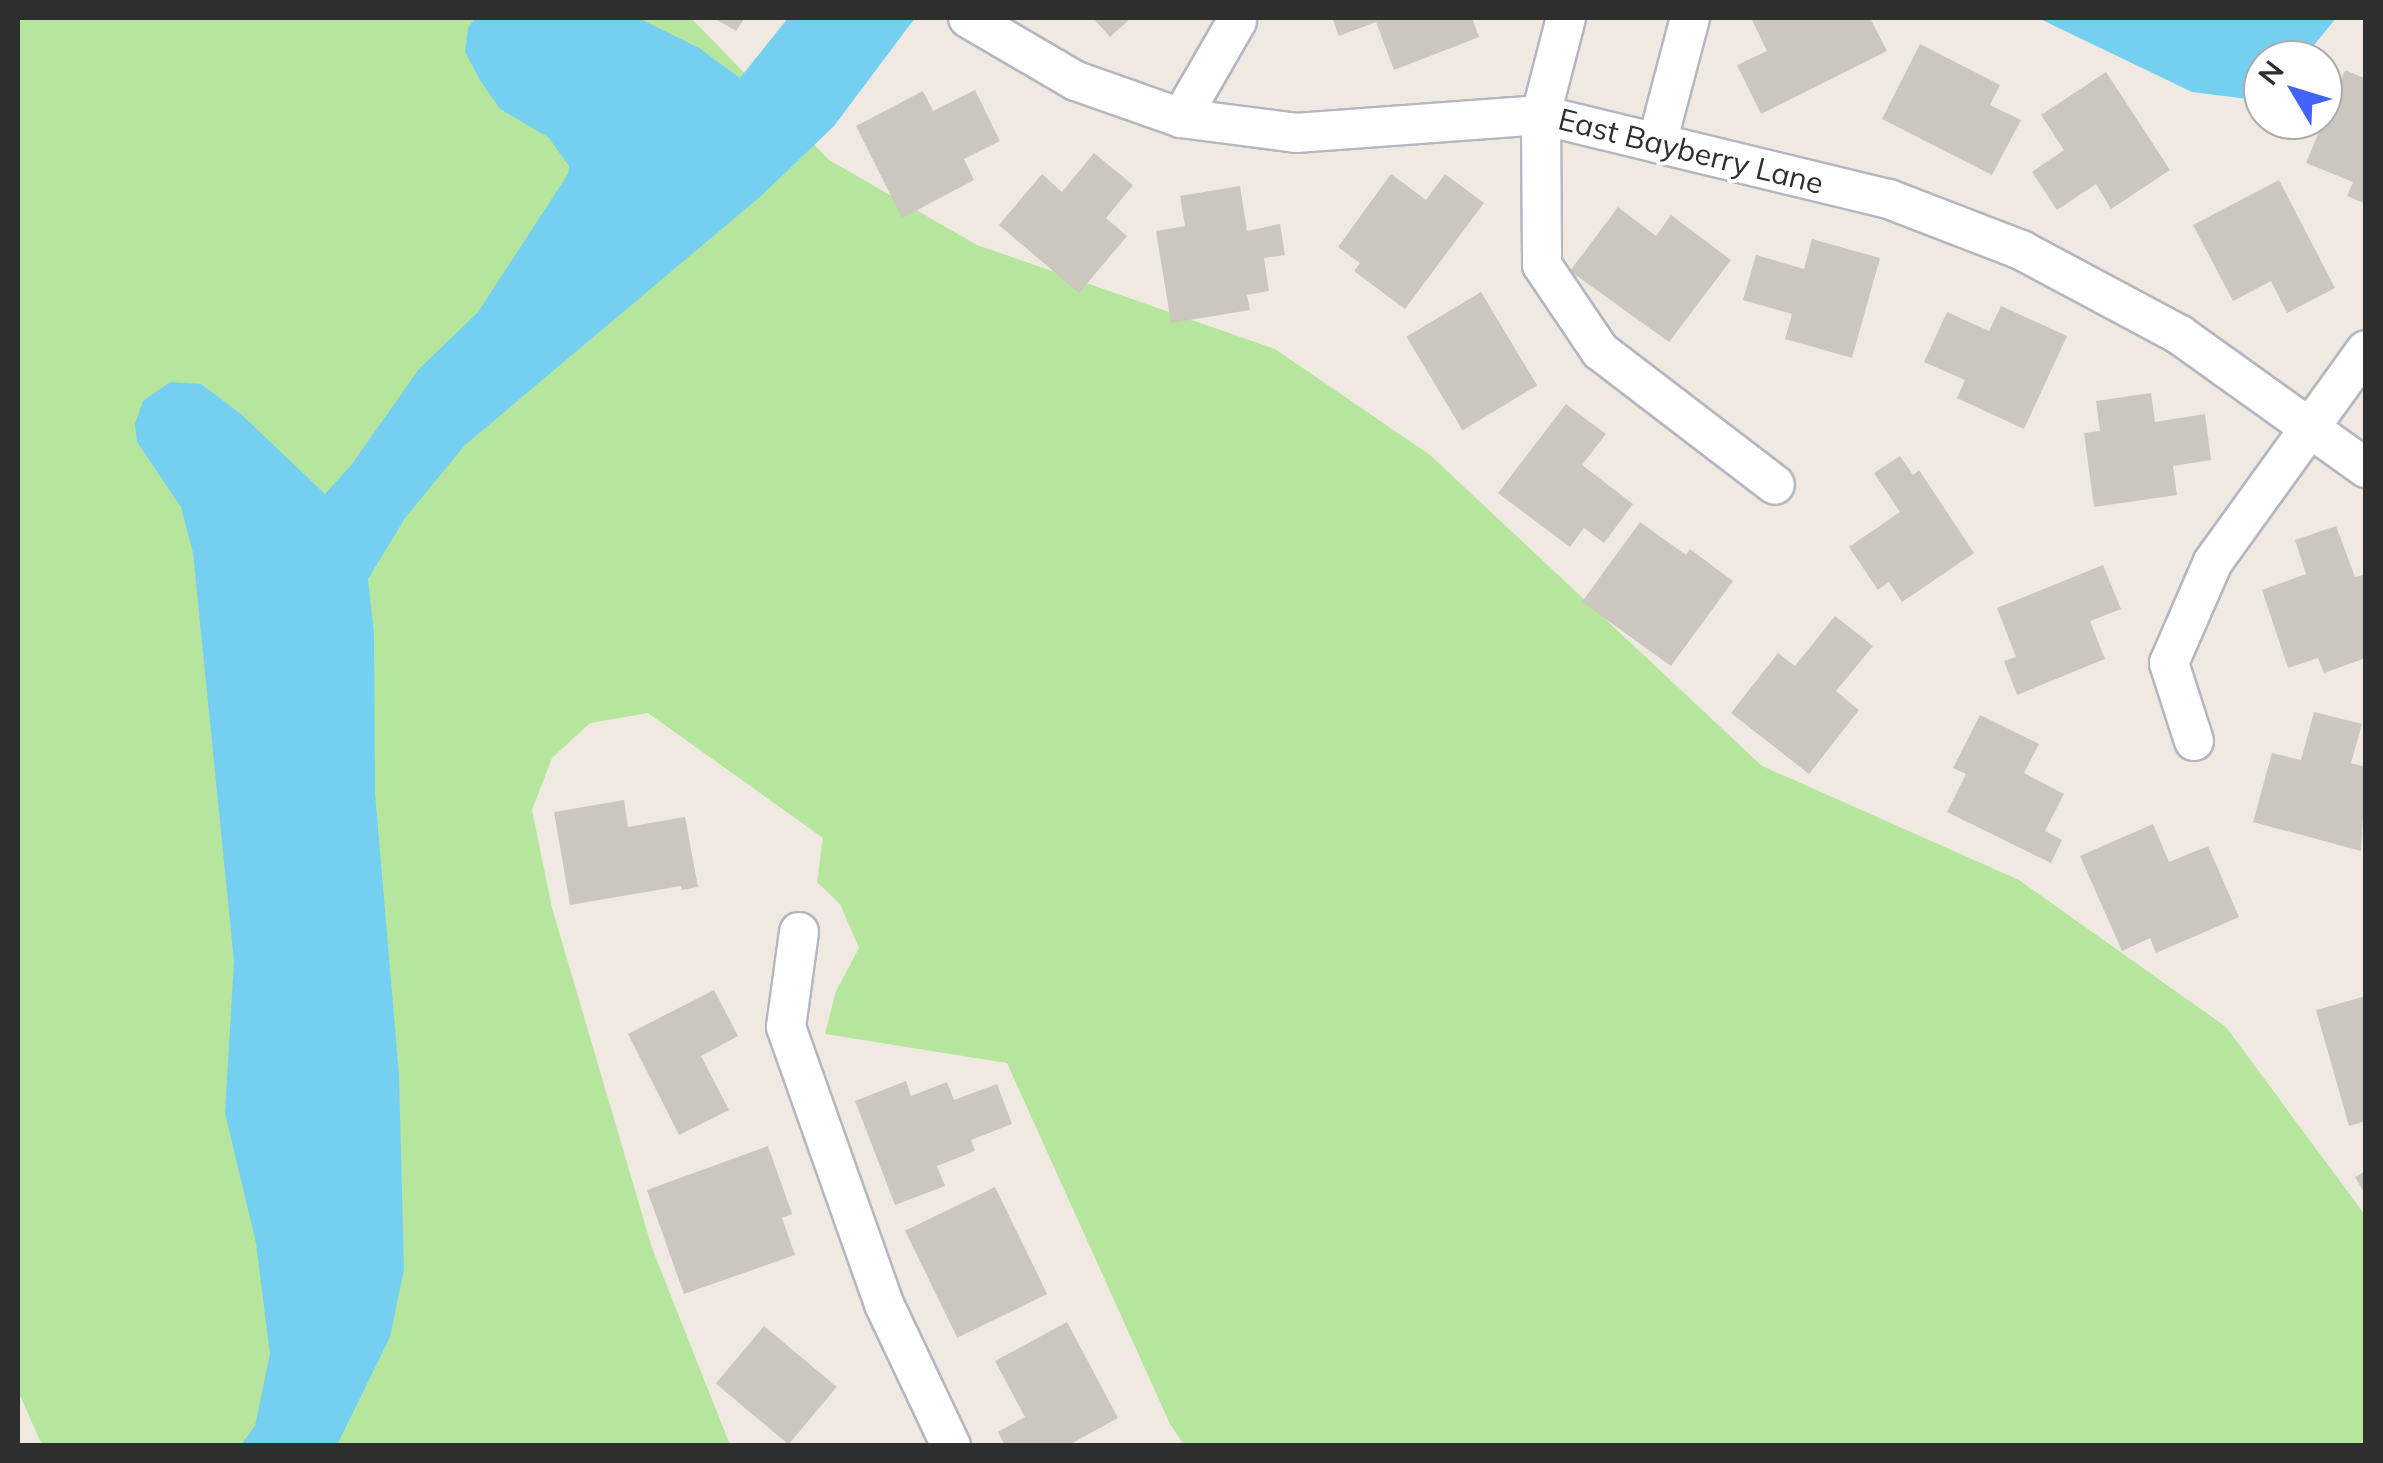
<!DOCTYPE html>
<html>
<head>
<meta charset="utf-8">
<style>
	body { margin:0 }
	#map { position:relative; width:2383px; height:1463px; overflow:hidden; background:#efe9e1; font-family:Mulish,sans-serif }
	div>[style] { position:absolute }
	[style*='--x'] { left:calc(var(--x)*1px); top:calc(var(--y)*1px); width:calc(var(--w)*1px); rotate:calc(var(--a)*1deg) }
	.green>* { inset:0; background:#b6e59e }
	.water>* { inset:0; background:#75cff0 }
	.building>* { inset:0; background:#cbc7bf; transform-origin:0 0 }
	.roads { filter:drop-shadow(2px 0 #b4b7c1) drop-shadow(-2px 0 #b4b7c1) drop-shadow(0 2px #b4b7c1) drop-shadow(0 -2px #b4b7c1) }
	.minor>* { height:38px; margin:-19px; padding:0 19px; transform-origin:19px; border-radius:19px; background:#fff }
	span { translate:-50% -50%; white-space:nowrap; text-align:center; line-height:1.15; -webkit-text-stroke:8px #fff; paint-order:stroke }
	.street-label { font-size:30px; color:#2e2e2e }
	.frame { position:absolute; inset:0; border:20px solid #2e2e2e; pointer-events:none }
	.north { position:absolute; left:2243px; top:40px; width:100px; height:100px; box-sizing:border-box; background:#fff; border:2px solid #ababab; border-radius:50%; rotate:308deg; font-size:28px; font-weight:700; line-height:40px; text-align:center; color:#2e2e2e }
	.north::after { content:''; display:block; margin:auto; width:35px; height:45px; background:#4264fb; clip-path:polygon(50% 0,100% 100%,50% 72%,0 100%) }
</style>
</head>
<body>
<div id="map">
	<div class="green">
		<i style="clip-path:polygon(18px 18px,691px 18px,829px 160px,977px 245px,1275px 349px,1430px 455px,1762px 766px,2019px 880px,2226px 1027px,2365px 1215px,2365px 1445px,1184px 1445px,1170px 1424px,1007px 1063px,825px 1034px,836px 991px,859px 948px,840px 904px,817px 882px,823px 838px,648px 713px,590px 723px,552px 758px,532px 810px,552px 908px,652px 1248px,730px 1445px,42px 1445px,18px 1391px)"></i>
	</div>
	<div class="water">
		<i style="clip-path:polygon(475px 18px,638px 18px,699px 48px,740px 78px,788px 18px,915px 18px,834px 126px,761px 196px,465px 445px,405px 518px,368px 579px,374px 634px,375px 793px,399px 1075px,404px 1269px,390px 1337px,337px 1445px,241px 1445px,255px 1426px,270px 1354px,256px 1243px,225px 1113px,234px 961px,193px 553px,181px 507px,137px 442px,135px 424px,143px 401px,170px 382px,201px 384px,241px 414px,325px 494px,352px 464px,419px 369px,478px 312px,568px 174px,569px 166px,548px 137px,500px 109px,480px 80px,465px 52px,468px 28px)"></i>
		<i style="clip-path:polygon(2038px 18px,2336px 18px,2302px 60px,2263px 60px,2263px 90px,2248px 99px,2192px 92px)"></i>
	</div>
	<div class="building">
		<i style="clip-path:polygon(714px 18px,745px 18px,736px 31px)"></i>
		<i style="clip-path:polygon(1093px 18px,1131px 18px,1110px 37px)"></i>
		<i style="clip-path:polygon(1332px 18px,1472px 18px,1479px 37px,1394px 70px,1376px 22px,1339px 36px)"></i>
		<i style="clip-path:polygon(1751px 18px,1870px 18px,1887px 51px,1761px 114px,1737px 65px,1767px 51px)"></i>
		<i style="clip-path:polygon(1920px 44px,2000px 85px,1990px 105px,2021px 120px,1992px 175px,1882px 119px)"></i>
		<i style="clip-path:polygon(2345px 70px,2366px 79px,2366px 204px,2347px 196px,2353px 182px,2306px 163px)"></i>
		<i style="clip-path:polygon(2106px 72px,2170px 170px,2111px 209px,2096px 184px,2057px 210px,2032px 172px,2064px 150px,2041px 115px)"></i>
		<i style="clip-path:polygon(975px 90px,1000px 141px,964px 159px,974px 180px,902px 218px,856px 126px,923px 91px,933px 111px)"></i>
		<i style="clip-path:polygon(1094px 153px,1133px 185px,1106px 218px,1127px 236px,1079px 293px,999px 225px,1042px 174px,1062px 192px)"></i>
		<i style="clip-path:polygon(1391px 174px,1426px 200px,1445px 174px,1484px 203px,1405px 309px,1354px 271px,1360px 263px,1338px 247px)"></i>
		<i style="clip-path:polygon(2279px 180px,2335px 288px,2287px 313px,2271px 281px,2233px 301px,2193px 225px)"></i>
		<i style="clip-path:polygon(1240px 186px,1247px 231px,1280px 224px,1285px 255px,1264px 258px,1269px 291px,1247px 295px,1250px 310px,1171px 323px,1156px 231px,1185px 226px,1180px 196px)"></i>
		<i style="clip-path:polygon(1618px 207px,1656px 236px,1671px 215px,1731px 260px,1669px 342px,1570px 271px)"></i>
		<i style="clip-path:polygon(1812px 239px,1880px 258px,1852px 358px,1785px 339px,1792px 314px,1743px 300px,1756px 255px,1804px 269px)"></i>
		<i style="left:1481px;top:292px;width:109px;height:87px;rotate:59deg"></i>
		<i style="clip-path:polygon(2001px 306px,2067px 336px,2024px 429px,1957px 398px,1965px 380px,1924px 362px,1947px 312px,1989px 331px)"></i>
		<i style="clip-path:polygon(2151px 393px,2155px 422px,2205px 414px,2211px 460px,2173px 466px,2177px 495px,2094px 507px,2084px 433px,2100px 431px,2096px 401px)"></i>
		<i style="clip-path:polygon(1566px 404px,1606px 434px,1582px 465px,1633px 504px,1604px 543px,1584px 528px,1570px 547px,1498px 493px)"></i>
		<i style="clip-path:polygon(1900px 456px,1913px 475px,1919px 470px,1974px 553px,1902px 602px,1889px 582px,1878px 590px,1849px 547px,1900px 512px,1874px 473px)"></i>
		<i style="clip-path:polygon(1640px 522px,1686px 555px,1690px 549px,1733px 581px,1671px 666px,1582px 602px)"></i>
		<i style="clip-path:polygon(2336px 526px,2355px 577px,2366px 574px,2366px 658px,2324px 673px,2318px 658px,2288px 668px,2262px 590px,2306px 574px,2295px 540px)"></i>
		<i style="clip-path:polygon(2103px 565px,2121px 609px,2090px 621px,2105px 659px,2017px 695px,2004px 661px,2016px 657px,1997px 608px)"></i>
		<i style="clip-path:polygon(1835px 616px,1873px 646px,1836px 691px,1859px 710px,1809px 774px,1731px 713px,1778px 653px,1795px 666px)"></i>
		<i style="clip-path:polygon(2314px 712px,2362px 724px,2351px 763px,2366px 767px,2361px 851px,2253px 822px,2272px 753px,2301px 760px)"></i>
		<i style="clip-path:polygon(1980px 715px,2039px 744px,2024px 773px,2064px 794px,2045px 831px,2062px 840px,2051px 863px,1947px 812px,1966px 774px,1953px 768px)"></i>
		<i style="clip-path:polygon(624px 800px,628px 827px,685px 817px,698px 887px,682px 890px,681px 886px,570px 905px,554px 812px)"></i>
		<i style="clip-path:polygon(2153px 824px,2169px 862px,2208px 846px,2239px 917px,2156px 953px,2150px 938px,2122px 951px,2080px 856px)"></i>
		<i style="clip-path:polygon(714px 990px,738px 1036px,701px 1056px,729px 1110px,679px 1135px,628px 1034px)"></i>
		<i style="clip-path:polygon(2366px 996px,2366px 1121px,2349px 1126px,2316px 1010px)"></i>
		<i style="clip-path:polygon(906px 1081px,911px 1096px,947px 1082px,954px 1100px,997px 1084px,1012px 1124px,971px 1140px,975px 1151px,937px 1166px,945px 1186px,895px 1205px,855px 1101px)"></i>
		<i style="clip-path:polygon(768px 1146px,792px 1214px,782px 1218px,795px 1255px,684px 1294px,647px 1190px)"></i>
		<i style="clip-path:polygon(2366px 1171px,2366px 1196px,2355px 1177px)"></i>
		<i style="left:995px;top:1187px;width:119px;height:100px;rotate:64deg"></i>
		<i style="clip-path:polygon(1067px 1322px,1118px 1418px,1067px 1446px,1005px 1446px,998px 1432px,1025px 1417px,995px 1361px)"></i>
		<i style="left:764px;top:1326px;width:95px;height:75px;rotate:40deg"></i>
	</div>
	<div class="roads">
		<div class="minor">
			<i style="--x:968;--y:18;--w:125;--a:30.3"></i>
			<i style="--x:1076;--y:81;--w:111;--a:19.4"></i>
			<i style="--x:1181;--y:118;--w:116;--a:7.4"></i>
			<i style="--x:1296;--y:133;--w:246;--a:-4.2"></i>
			<i style="--x:1541;--y:115;--w:358;--a:13.6"></i>
			<i style="--x:1889;--y:199;--w:142;--a:21.1"></i>
			<i style="--x:2021;--y:250;--w:180;--a:28.1"></i>
			<i style="--x:2180;--y:335;--w:229;--a:35.6"></i>
			<i style="--x:1566;--y:18;--w:100;--a:104.5"></i>
			<i style="--x:1541;--y:115;--w:150;--a:89.6"></i>
			<i style="--x:1542;--y:265;--w:104;--a:56"></i>
			<i style="--x:1600;--y:351;--w:220;--a:37.4"></i>
			<i style="--x:1181;--y:118;--w:112;--a:-60"></i>
			<i style="--x:1657;--y:143;--w:129;--a:-75.2"></i>
			<i style="--x:2194;--y:741;--w:82;--a:-107.8"></i>
			<i style="--x:2169;--y:663;--w:110;--a:-66.5"></i>
			<i style="--x:2213;--y:562;--w:261;--a:-54.2"></i>
			<i style="--x:799;--y:932;--w:96;--a:97.8"></i>
			<i style="--x:786;--y:1027;--w:294;--a:70.5"></i>
			<i style="--x:884;--y:1304;--w:157;--a:64.7"></i>
		</div>
	</div>
	<div class="street-label">
		<span style="left:1691px;top:151px;rotate:14deg">East Bayberry Lane</span>
	</div>
	<div class="frame"></div>
	<div class="north">N</div>
</div>
</body>
</html>
